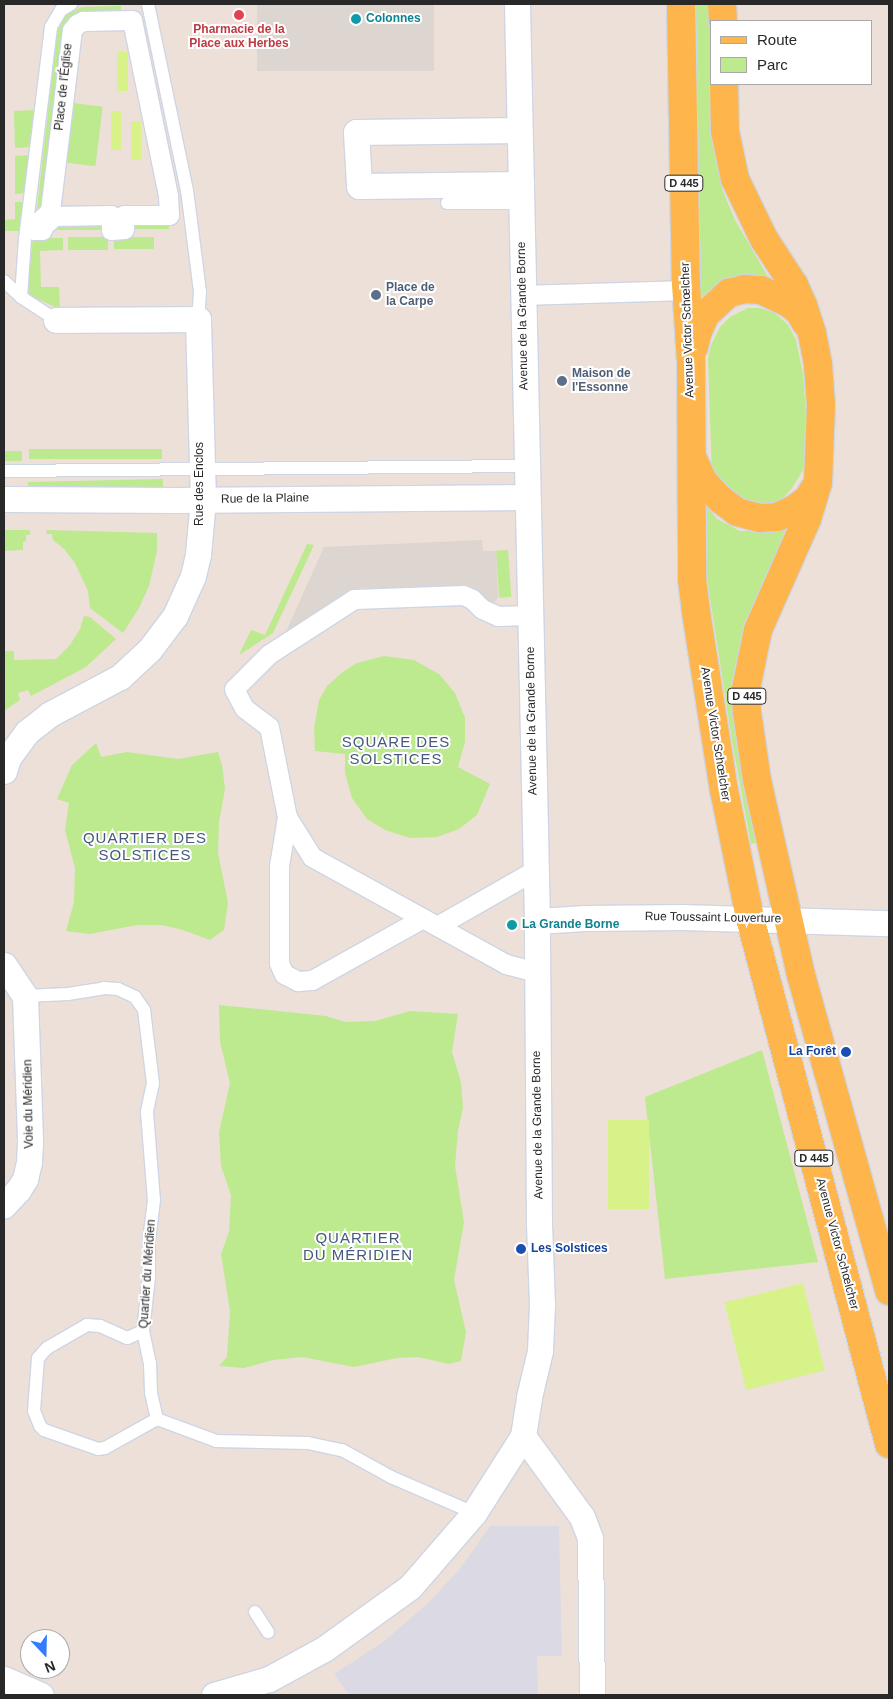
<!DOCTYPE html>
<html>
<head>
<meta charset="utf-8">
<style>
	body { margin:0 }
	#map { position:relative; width:893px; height:1699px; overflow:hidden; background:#ede0d8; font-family:Arial,sans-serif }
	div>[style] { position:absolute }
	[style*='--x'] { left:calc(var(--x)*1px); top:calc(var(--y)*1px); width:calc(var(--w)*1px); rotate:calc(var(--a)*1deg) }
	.industrial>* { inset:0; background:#dbdae4 }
	.green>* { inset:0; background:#bde98f; transform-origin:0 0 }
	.pitch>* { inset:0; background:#d7f289; transform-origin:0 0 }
	.plaza>* { inset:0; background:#dcd5d0; transform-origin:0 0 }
	.roads { filter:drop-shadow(1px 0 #ced5e3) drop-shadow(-1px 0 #ced5e3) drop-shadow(0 1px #ced5e3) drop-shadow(0 -1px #ced5e3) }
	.service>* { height:12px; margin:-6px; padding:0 6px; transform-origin:6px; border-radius:6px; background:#fff }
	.pedestrian>* { height:19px; margin:-9.5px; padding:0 9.5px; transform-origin:9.5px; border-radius:9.5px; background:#fff }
	.minor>* { height:25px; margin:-12.5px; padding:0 12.5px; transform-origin:12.5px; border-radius:12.5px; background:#fff }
	.primary>* { height:28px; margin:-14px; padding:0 14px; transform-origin:14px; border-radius:14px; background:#feb54c }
	.dots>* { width:14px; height:14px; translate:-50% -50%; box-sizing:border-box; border:2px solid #fff; border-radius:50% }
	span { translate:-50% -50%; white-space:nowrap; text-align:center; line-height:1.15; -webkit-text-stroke:4px #fff; paint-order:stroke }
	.shield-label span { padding:1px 4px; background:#fff; border:1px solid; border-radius:4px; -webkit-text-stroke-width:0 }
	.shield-label { font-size:11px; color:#282828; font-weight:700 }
	.culture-label { font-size:12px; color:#0d838f; font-weight:700 }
	.left { translate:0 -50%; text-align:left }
	.health-label { font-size:12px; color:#be3a42; font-weight:700 }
	.street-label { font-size:12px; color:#282828 }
	.service-label { font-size:12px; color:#4e5e75; font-weight:700 }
	.transit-label { font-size:12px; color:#164399; font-weight:700 }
	.right { translate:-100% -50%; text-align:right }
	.quarter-label { font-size:15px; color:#45597d; letter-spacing:1px }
	.frame { position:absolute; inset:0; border:5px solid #282828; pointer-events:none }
	.legend { position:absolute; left:710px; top:20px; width:162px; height:65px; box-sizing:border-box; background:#fff; border:1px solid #a9a9a9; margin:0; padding:6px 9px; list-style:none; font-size:15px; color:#282828 }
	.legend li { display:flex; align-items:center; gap:10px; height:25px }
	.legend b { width:25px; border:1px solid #a9a9a9 }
	.north { position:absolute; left:20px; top:1629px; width:50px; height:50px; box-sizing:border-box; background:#fff; border:1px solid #a9a9a9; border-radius:50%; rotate:159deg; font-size:14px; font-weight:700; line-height:20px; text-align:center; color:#282828 }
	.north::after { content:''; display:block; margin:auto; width:18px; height:22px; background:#337cff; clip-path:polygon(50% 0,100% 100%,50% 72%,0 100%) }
</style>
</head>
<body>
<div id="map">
	<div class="industrial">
		<i style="clip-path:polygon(490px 1526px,559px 1526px,562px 1656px,537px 1656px,538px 1695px,349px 1695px,334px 1674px,383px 1642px,426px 1605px,459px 1570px)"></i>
	</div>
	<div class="green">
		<i style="clip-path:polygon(693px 4px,711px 4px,712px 120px,722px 189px,735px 220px,768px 277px,700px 305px)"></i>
		<i style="clip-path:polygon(121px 6px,121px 20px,81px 22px,50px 211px,35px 225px,58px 26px,66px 15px,82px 7px)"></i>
		<i style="left:65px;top:102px;width:38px;height:60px;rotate:7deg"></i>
		<i style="clip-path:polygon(36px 110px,31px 147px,15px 148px,14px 111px)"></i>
		<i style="clip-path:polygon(30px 155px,26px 193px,15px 194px,15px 156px)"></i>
		<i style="clip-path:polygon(15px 202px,25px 202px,21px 231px,4px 231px,4px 220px,15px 219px)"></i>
		<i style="clip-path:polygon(111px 215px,111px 230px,42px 230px,54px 216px)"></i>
		<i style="left:124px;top:215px;width:45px;height:14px"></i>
		<i style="left:108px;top:237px;width:13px;height:40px;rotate:90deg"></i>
		<i style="left:114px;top:237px;width:40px;height:12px"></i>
		<i style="clip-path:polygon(33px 238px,63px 238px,63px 250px,40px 251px,41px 287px,59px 287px,60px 309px,26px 294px)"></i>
		<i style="clip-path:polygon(748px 308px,760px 308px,775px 313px,788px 325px,796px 340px,803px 374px,807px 426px,803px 470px,792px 488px,784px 497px,772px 505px,747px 505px,712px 476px,708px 359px,711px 345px,720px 327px,730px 317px)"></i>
		<i style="left:162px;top:449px;width:10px;height:133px;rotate:90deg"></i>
		<i style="left:4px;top:451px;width:18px;height:10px"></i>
		<i style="clip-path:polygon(163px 479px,163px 493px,28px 492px,28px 482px)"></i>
		<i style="clip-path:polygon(706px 505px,717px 519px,740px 531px,765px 531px,792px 520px,747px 631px,759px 842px,751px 844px,733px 747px,704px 559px,702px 507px)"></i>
		<i style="clip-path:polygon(4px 530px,30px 530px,30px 535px,26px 535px,26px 541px,23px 542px,23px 550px,4px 551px)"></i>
		<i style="clip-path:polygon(47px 530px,157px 533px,157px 551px,149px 586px,139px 608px,123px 633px,90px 608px,88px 591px,75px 563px,64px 549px,53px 540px,52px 534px,46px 534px)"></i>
		<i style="clip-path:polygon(307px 544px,314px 545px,273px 633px,239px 655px,251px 630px,265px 635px)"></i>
		<i style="left:508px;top:550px;width:47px;height:12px;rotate:86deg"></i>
		<i style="clip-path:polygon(84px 616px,90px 617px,116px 639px,86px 667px,31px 696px,28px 690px,18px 693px,20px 700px,4px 711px,4px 651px,14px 651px,14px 660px,56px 659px,70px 645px,80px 629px)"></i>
		<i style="clip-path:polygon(384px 656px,414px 660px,439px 674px,455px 693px,465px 718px,465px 742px,458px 767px,490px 784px,477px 815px,459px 829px,437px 837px,410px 838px,385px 830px,367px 819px,352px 798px,345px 773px,345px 754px,315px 751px,314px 728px,319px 700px,327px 686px,344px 671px,357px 663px)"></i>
		<i style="clip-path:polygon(96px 743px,101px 757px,127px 752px,178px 759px,218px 752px,222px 765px,225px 789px,219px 822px,218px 853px,228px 903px,224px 930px,210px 940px,183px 930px,162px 925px,137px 925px,90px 934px,66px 931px,74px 902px,75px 868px,65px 830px,69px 803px,57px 799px,72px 765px)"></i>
		<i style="clip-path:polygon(219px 1005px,326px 1016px,345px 1022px,375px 1021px,410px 1011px,458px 1014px,452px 1052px,461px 1082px,463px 1108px,458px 1131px,455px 1166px,464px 1222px,454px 1280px,466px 1332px,461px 1361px,449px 1364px,418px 1357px,397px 1358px,354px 1367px,302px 1357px,273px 1360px,244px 1368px,219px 1366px,227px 1357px,230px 1311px,221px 1254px,229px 1232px,231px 1195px,221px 1166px,219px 1132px,230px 1083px,220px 1042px)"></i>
		<i style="clip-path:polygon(762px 1050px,818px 1262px,665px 1279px,645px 1097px)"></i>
	</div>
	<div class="pitch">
		<i style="left:128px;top:52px;width:39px;height:11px;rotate:90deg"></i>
		<i style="left:111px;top:111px;width:10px;height:39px"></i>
		<i style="left:141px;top:121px;width:39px;height:10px;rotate:90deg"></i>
		<i style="left:608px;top:1120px;width:41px;height:89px"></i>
		<i style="left:803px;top:1283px;width:90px;height:81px;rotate:76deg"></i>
	</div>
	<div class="plaza">
		<i style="left:257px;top:4px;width:177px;height:67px"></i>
		<i style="clip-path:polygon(482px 540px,483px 551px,496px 551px,498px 597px,494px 603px,460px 588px,360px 588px,285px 634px,324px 547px)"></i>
	</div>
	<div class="roads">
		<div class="service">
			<i style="--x:148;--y:4;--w:190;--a:78.2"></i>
			<i style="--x:187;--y:190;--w:103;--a:82.7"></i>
			<i style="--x:200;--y:292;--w:27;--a:94"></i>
			<i style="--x:447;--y:203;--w:73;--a:0"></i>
			<i style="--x:4;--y:281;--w:23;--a:43"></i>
			<i style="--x:21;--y:297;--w:42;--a:33.3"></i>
			<i style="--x:21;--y:297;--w:58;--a:-86.1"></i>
			<i style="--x:25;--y:239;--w:214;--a:-83"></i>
			<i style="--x:51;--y:27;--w:20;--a:-60"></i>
			<i style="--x:61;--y:10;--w:12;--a:-31"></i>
			<i style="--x:4;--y:471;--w:522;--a:-0.55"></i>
			<i style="--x:25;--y:996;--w:43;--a:-2.7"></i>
			<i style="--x:68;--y:994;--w:36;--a:-9"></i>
			<i style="--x:104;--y:988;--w:14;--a:4"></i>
			<i style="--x:118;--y:989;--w:19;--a:25"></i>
			<i style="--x:135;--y:997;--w:16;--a:55"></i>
			<i style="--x:144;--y:1010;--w:74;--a:83"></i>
			<i style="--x:153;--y:1083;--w:30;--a:102"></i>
			<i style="--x:147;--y:1112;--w:88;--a:85.5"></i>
			<i style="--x:154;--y:1200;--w:38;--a:97"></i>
			<i style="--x:149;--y:1238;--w:39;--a:90"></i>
			<i style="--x:149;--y:1277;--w:54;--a:96.3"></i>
			<i style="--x:143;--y:1331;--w:33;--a:78"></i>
			<i style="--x:150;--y:1363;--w:30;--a:88"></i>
			<i style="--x:151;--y:1393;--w:27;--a:77"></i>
			<i style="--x:157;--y:1419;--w:63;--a:20.4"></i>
			<i style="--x:216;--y:1441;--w:92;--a:1.2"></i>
			<i style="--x:308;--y:1443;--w:35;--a:12"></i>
			<i style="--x:342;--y:1450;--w:56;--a:28.9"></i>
			<i style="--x:391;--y:1477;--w:90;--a:23.4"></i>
			<i style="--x:143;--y:1331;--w:17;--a:156"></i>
			<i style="--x:127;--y:1338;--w:30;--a:-156"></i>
			<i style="--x:100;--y:1326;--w:13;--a:-176"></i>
			<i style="--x:87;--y:1325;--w:46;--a:150.1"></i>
			<i style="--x:47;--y:1348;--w:13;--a:132"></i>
			<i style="--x:38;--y:1358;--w:53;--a:94.3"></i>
			<i style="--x:34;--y:1411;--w:16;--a:68"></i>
			<i style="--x:40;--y:1426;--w:6;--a:45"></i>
			<i style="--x:44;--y:1430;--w:57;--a:19.4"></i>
			<i style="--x:98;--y:1449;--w:7;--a:-8"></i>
			<i style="--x:105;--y:1448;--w:60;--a:-29.1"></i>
			<i style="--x:255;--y:1612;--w:24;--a:57"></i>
		</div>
		<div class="pedestrian">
			<i style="--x:132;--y:20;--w:179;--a:78.4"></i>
			<i style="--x:168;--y:195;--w:20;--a:87"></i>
			<i style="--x:169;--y:215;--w:45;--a:180"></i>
			<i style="--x:124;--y:215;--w:14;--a:90"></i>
			<i style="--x:124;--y:229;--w:13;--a:176"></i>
			<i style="--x:111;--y:230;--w:15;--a:-90"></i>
			<i style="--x:111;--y:215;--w:57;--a:179"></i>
			<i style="--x:54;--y:216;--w:18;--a:137"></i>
			<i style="--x:41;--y:228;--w:2;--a:63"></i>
			<i style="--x:42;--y:230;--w:8;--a:180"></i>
			<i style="--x:34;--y:230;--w:5;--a:-79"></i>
			<i style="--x:35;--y:225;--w:21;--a:-43"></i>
			<i style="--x:50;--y:211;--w:182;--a:-83.1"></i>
			<i style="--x:72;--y:30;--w:8;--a:-50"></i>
			<i style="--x:77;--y:24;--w:7;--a:-27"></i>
			<i style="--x:83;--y:21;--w:49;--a:-1.2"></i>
			<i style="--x:522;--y:295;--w:164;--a:-1.7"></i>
			<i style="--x:529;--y:615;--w:31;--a:178"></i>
			<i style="--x:498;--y:616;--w:17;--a:-156"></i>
			<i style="--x:482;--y:609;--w:14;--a:-135"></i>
			<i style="--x:472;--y:599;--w:10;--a:-156"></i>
			<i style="--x:463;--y:595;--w:109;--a:177.9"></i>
			<i style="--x:354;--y:599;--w:101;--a:147.1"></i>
			<i style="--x:269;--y:654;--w:49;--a:135"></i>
			<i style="--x:234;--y:689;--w:21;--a:62"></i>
			<i style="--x:244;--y:708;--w:31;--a:37"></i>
			<i style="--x:269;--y:727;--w:92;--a:78.7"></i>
			<i style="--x:287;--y:817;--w:47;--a:58"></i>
			<i style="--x:312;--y:857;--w:222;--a:28.9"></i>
			<i style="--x:506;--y:964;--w:31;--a:15"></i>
			<i style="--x:287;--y:817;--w:50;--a:99.3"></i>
			<i style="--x:279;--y:866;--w:97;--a:90"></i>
			<i style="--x:279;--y:963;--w:12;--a:66"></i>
			<i style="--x:284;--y:974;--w:16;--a:27"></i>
			<i style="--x:298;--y:981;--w:14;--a:-4"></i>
			<i style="--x:312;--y:980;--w:127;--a:-29.2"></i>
			<i style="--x:437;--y:926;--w:113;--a:-29.7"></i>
		</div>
		<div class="minor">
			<i style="--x:519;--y:130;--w:163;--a:179.3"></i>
			<i style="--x:356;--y:132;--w:54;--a:86.8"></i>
			<i style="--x:359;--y:186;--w:162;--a:-0.7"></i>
			<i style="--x:4;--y:499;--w:171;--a:0.3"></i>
			<i style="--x:175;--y:500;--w:352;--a:-0.5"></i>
			<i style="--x:4;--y:771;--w:14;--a:-73"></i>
			<i style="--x:8;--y:758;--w:32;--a:-54"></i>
			<i style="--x:27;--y:732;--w:29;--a:-38"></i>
			<i style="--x:50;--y:714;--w:79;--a:-27.9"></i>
			<i style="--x:120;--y:677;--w:41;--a:-43"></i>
			<i style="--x:150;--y:649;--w:41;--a:-52.9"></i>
			<i style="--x:175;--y:616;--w:44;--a:-65.8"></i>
			<i style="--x:193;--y:576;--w:23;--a:-77"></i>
			<i style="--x:198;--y:554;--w:54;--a:-84.7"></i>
			<i style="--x:203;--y:500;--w:181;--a:-91.6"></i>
			<i style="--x:198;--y:319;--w:142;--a:179.6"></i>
			<i style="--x:537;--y:921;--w:48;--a:-3.6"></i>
			<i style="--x:585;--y:918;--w:97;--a:-0.6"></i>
			<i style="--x:682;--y:917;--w:207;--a:1.7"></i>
			<i style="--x:4;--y:965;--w:37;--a:56"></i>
			<i style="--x:25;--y:996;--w:146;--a:88"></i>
			<i style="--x:30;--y:1142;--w:20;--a:93"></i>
			<i style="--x:29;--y:1162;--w:17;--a:103"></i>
			<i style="--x:25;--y:1179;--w:13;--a:122"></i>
			<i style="--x:18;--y:1190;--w:21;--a:133"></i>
			<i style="--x:523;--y:1436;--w:100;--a:53.9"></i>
			<i style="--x:582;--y:1517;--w:22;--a:69"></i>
			<i style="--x:590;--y:1538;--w:157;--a:89.3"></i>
			<i style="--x:4;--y:1679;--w:40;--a:23.4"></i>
			<i style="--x:214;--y:1695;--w:57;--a:-16.2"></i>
			<i style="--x:269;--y:1679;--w:63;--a:-28.6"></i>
			<i style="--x:324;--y:1649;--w:106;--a:-35.8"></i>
			<i style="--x:410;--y:1587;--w:98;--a:-49.1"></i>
			<i style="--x:474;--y:1513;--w:91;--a:-57.5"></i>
			<i style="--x:523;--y:1436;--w:39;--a:-81"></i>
			<i style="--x:529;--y:1397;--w:47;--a:-76.6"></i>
			<i style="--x:540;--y:1351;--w:46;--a:-87.5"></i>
			<i style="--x:542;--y:1305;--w:80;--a:-92.1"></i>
			<i style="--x:539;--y:1225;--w:304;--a:-90.4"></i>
			<i style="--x:537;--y:921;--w:917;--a:-91.25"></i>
		</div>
		<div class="primary">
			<i style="--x:681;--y:4;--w:280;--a:89"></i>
			<i style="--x:686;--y:284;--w:77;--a:86.3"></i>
			<i style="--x:691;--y:361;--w:218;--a:89.7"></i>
			<i style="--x:692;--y:579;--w:33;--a:83"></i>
			<i style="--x:696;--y:612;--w:180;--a:81.1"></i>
			<i style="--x:724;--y:790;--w:131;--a:78.5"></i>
			<i style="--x:750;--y:918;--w:544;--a:75.2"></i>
			<i style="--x:722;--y:4;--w:17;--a:87"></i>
			<i style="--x:724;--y:84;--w:47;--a:88.8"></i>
			<i style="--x:725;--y:131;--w:49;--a:78.2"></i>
			<i style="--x:735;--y:179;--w:67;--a:64.2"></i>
			<i style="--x:764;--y:239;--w:55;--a:56.9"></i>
			<i style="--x:794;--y:285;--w:22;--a:66"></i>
			<i style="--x:803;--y:305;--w:29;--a:72"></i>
			<i style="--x:812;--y:333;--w:33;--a:79"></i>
			<i style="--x:818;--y:365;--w:40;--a:85.7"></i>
			<i style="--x:821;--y:405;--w:78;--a:92.2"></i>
			<i style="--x:818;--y:483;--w:38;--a:107"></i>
			<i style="--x:807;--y:519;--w:121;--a:113.8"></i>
			<i style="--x:758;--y:630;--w:60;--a:101.5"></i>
			<i style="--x:746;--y:689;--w:23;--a:88"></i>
			<i style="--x:747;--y:712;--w:69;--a:81.6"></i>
			<i style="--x:757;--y:780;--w:200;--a:77.3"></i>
			<i style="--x:801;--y:975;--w:328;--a:74.4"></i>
			<i style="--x:694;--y:347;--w:13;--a:-77"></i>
			<i style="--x:697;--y:334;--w:21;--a:-67"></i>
			<i style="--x:705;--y:315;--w:33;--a:-43"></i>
			<i style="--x:729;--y:293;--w:16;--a:-14"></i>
			<i style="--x:745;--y:289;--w:16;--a:4"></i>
			<i style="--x:761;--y:290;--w:29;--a:25"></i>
			<i style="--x:787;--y:302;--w:15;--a:37"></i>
			<i style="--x:799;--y:311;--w:14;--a:60"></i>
			<i style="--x:692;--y:457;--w:26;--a:65"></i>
			<i style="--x:703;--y:481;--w:25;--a:47"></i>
			<i style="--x:720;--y:499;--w:21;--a:37"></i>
			<i style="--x:737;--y:512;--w:24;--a:15"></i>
			<i style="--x:760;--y:518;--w:17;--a:-3"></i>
			<i style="--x:777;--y:517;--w:17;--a:-24"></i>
			<i style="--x:793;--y:510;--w:17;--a:-36"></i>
			<i style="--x:807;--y:500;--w:17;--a:-57"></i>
		</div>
	</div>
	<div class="dots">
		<i style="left:239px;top:15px;background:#e0444e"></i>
		<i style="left:356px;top:19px;background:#0f9aa8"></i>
		<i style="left:376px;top:295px;background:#5c6f8a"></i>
		<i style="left:562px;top:381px;background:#5c6f8a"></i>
		<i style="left:512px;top:925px;background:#0f9aa8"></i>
		<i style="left:846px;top:1052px;background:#1a4fb4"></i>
		<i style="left:521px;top:1249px;background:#1a4fb4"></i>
	</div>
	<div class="shield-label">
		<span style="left:684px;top:183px">D 445</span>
		<span style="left:747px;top:696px">D 445</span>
		<span style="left:814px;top:1158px">D 445</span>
	</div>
	<div class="culture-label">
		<span class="left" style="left:366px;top:19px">Colonnes</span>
		<span class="left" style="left:522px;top:925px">La Grande Borne</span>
	</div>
	<div class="health-label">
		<span style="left:239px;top:37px">Pharmacie de la<br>Place aux Herbes</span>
	</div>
	<div class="street-label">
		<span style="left:64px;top:87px;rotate:-84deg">Place de l'Église</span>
		<span style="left:523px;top:316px;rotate:-91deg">Avenue de la Grande Borne</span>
		<span style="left:688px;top:330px;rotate:-92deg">Avenue Victor Schœlcher</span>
		<span style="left:200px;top:484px;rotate:-90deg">Rue des Enclos</span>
		<span style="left:265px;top:499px;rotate:-1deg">Rue de la Plaine</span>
		<span style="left:532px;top:721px;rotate:-91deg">Avenue de la Grande Borne</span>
		<span style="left:715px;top:734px;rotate:81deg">Avenue Victor Schœlcher</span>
		<span style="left:713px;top:918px;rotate:1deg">Rue Toussaint Louverture</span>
		<span style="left:29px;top:1104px;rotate:-91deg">Voie du Méridien</span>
		<span style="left:538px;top:1125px;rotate:-91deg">Avenue de la Grande Borne</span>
		<span style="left:837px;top:1244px;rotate:75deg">Avenue Victor Schœlcher</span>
		<span style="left:148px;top:1274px;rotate:-86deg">Quartier du Méridien</span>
	</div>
	<div class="service-label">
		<span class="left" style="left:386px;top:295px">Place de<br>la Carpe</span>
		<span class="left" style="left:572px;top:381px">Maison de<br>l'Essonne</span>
	</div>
	<div class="transit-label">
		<span class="right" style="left:836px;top:1052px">La Forêt</span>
		<span class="left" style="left:531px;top:1249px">Les Solstices</span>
	</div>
	<div class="quarter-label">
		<span style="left:396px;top:750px">SQUARE DES<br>SOLSTICES</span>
		<span style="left:145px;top:846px">QUARTIER DES<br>SOLSTICES</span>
		<span style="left:358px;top:1246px">QUARTIER<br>DU MÉRIDIEN</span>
	</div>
	<div class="frame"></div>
	<ul class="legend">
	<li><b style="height:6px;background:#feb54c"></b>Route</li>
	<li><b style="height:14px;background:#bde98f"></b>Parc</li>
	</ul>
	<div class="north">N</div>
</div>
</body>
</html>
